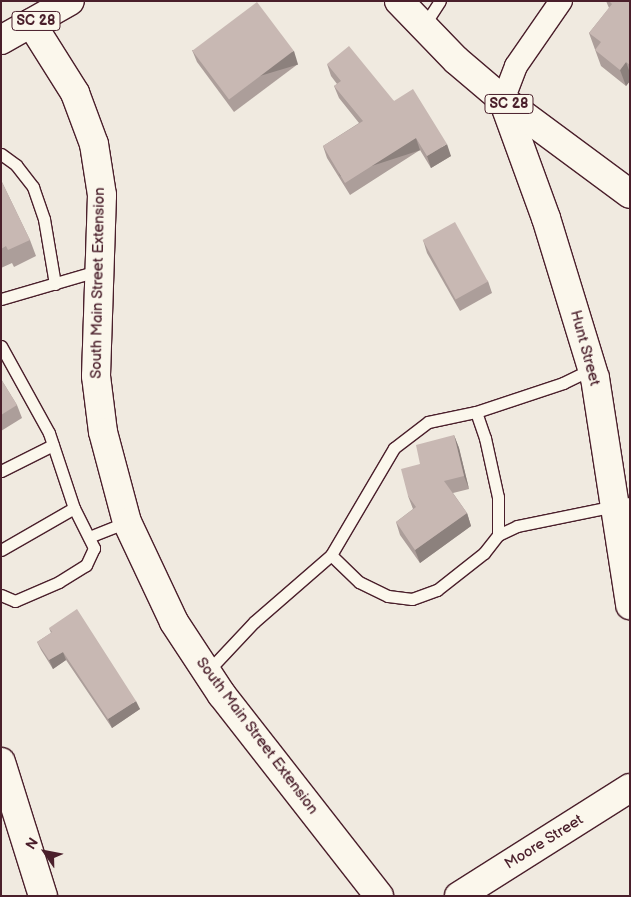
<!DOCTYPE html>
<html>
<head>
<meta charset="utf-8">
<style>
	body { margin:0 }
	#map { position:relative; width:631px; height:897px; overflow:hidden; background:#f0eae0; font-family:"Balsamiq Sans",sans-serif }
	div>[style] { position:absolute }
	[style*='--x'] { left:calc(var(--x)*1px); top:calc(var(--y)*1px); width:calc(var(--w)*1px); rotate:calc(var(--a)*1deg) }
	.roads { filter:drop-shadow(1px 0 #4a1f2b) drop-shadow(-1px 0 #4a1f2b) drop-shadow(0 1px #4a1f2b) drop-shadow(0 -1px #4a1f2b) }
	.lane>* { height:11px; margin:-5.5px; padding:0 5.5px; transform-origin:5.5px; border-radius:5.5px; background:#fbf7ec }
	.street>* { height:22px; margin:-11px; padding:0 11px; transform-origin:11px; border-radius:11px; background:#fbf7ec }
	.secondary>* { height:28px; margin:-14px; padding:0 14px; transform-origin:14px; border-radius:14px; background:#fbf7ec }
	.primary>* { height:28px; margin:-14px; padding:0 14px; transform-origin:14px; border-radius:14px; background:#fbf7ec }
	.wall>* { inset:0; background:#ac9e9a }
	.shaded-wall>* { inset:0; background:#8c817d; transform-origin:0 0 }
	.building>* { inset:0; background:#c8b8b3; transform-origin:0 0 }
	span { translate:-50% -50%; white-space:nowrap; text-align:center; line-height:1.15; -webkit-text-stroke:4px #fbf7ec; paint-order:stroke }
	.shield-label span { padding:1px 4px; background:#fbf7ec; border:1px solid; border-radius:4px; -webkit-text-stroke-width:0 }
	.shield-label { font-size:14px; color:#4a1f2b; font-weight:700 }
	.street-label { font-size:15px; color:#4a1f2b }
	.frame { position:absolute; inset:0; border:2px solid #4a1f2b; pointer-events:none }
	.north { position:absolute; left:20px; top:827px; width:50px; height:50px; -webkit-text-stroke:4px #fbf7ec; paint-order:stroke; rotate:303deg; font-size:14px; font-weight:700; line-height:20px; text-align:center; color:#4a1f2b }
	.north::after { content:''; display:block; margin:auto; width:18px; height:22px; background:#4a1f2b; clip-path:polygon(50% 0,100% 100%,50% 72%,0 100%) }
</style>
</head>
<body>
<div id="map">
	<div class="roads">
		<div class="lane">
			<i style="--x:423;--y:27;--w:31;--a:-57"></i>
			<i style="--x:1;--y:154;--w:19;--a:36"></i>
			<i style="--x:16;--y:165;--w:28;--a:52"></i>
			<i style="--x:33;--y:187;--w:34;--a:71"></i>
			<i style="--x:44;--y:219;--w:66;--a:80.4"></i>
			<i style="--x:1;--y:299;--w:100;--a:-16.3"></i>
			<i style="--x:1;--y:346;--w:99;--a:61.1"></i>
			<i style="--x:49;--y:433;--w:79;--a:71.6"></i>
			<i style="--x:476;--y:412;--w:28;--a:71"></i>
			<i style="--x:485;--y:438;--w:60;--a:77.6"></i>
			<i style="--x:498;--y:497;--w:38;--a:90"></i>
			<i style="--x:1;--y:471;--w:58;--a:-26.6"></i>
			<i style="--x:89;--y:537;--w:41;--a:-21.5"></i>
			<i style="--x:1;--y:550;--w:84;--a:-29.9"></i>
			<i style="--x:74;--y:508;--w:45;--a:63.4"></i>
			<i style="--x:94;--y:548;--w:19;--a:115"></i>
			<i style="--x:86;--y:565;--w:32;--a:148"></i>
			<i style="--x:59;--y:582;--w:48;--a:156.6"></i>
			<i style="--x:15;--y:601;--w:15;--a:-157"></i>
			<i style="--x:331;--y:555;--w:39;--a:44"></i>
			<i style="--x:359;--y:582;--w:32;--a:26"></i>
			<i style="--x:388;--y:596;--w:24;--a:7"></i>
			<i style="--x:412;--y:599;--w:27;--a:-20"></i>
			<i style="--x:437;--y:590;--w:60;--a:-38.2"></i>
			<i style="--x:484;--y:553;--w:23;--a:-52"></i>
			<i style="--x:498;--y:535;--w:21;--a:-25"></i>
			<i style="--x:517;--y:526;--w:115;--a:-11.5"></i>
			<i style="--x:207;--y:672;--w:69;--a:-46.8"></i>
			<i style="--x:254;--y:622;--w:102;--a:-41"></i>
			<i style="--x:331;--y:555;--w:124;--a:-59.5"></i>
			<i style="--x:394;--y:448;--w:43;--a:-37.4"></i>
			<i style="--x:428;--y:422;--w:49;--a:-11.8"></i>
			<i style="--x:476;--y:412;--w:92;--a:-18.4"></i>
			<i style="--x:563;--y:383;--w:32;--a:-26"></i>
		</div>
		<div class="street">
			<i style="--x:503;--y:100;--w:36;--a:-69"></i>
			<i style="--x:516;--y:66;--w:79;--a:-55.3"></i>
		</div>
		<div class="secondary">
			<i style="--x:31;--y:23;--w:83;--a:57.8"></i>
			<i style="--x:75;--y:93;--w:54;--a:69.6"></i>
			<i style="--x:94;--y:144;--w:52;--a:81.1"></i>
			<i style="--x:102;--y:195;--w:181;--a:91.9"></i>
			<i style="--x:96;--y:376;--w:56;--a:82.9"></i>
			<i style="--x:103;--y:432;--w:93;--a:75.1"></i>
			<i style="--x:127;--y:522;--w:110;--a:64.8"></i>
			<i style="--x:174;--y:622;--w:87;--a:56.7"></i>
			<i style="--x:222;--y:695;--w:255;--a:52"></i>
			<i style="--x:503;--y:100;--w:126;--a:70"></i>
			<i style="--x:546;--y:218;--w:167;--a:73"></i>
			<i style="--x:595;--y:378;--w:230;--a:81.2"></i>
			<i style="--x:1;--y:762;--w:140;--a:72.6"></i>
			<i style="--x:459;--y:896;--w:202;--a:-32.3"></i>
		</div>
		<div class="primary">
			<i style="--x:399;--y:1;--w:82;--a:46"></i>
			<i style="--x:456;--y:60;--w:62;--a:40.4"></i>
			<i style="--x:503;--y:100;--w:158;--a:36.5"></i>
			<i style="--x:1;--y:40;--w:79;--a:-29.5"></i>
		</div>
	</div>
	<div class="wall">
		<i style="clip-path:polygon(606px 1px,630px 1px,630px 81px,626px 86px,601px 66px,589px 33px,609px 8px)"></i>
		<i style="clip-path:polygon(192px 50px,298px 64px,234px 112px,197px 62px)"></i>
		<i style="clip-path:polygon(327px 64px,394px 101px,451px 156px,431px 168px,420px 150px,350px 195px,327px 158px,323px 146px,359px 123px,339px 98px,334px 86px,337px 84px,331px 76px)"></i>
		<i style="clip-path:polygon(1px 180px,30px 240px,36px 256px,14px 267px,12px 263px,1px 268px)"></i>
		<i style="clip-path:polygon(423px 240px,488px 281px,492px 293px,460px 311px,427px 253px)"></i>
		<i style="clip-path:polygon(1px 379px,17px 405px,22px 418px,1px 431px)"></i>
		<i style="clip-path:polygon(454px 435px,459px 448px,469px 489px,453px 493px,467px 513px,471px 526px,420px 563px,400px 535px,396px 522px,413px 509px,408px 496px,420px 464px)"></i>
		<i style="clip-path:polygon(49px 628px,140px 709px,112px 728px,66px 660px,53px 669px,41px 650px,37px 642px,51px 633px)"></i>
	</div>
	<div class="shaded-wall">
		<i style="left:294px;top:51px;width:14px;height:81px;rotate:73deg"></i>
		<i style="clip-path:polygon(626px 62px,630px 73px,630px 81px,626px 86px,620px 70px)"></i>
		<i style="left:416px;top:138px;width:13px;height:84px;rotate:72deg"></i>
		<i style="clip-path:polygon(447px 144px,451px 156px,431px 168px,427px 156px)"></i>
		<i style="clip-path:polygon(454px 435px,459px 448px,469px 489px,464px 476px)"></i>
		<i style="clip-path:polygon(467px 513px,471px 526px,420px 563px,415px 550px)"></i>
		<i style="clip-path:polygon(63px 652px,66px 660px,53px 669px,49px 660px)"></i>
		<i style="clip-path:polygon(136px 701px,140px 709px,112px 728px,108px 719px)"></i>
	</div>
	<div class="building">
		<i style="clip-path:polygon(609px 1px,630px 1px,630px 65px,626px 62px,620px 70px,595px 50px,601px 42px,589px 33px,612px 4px)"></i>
		<i style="left:257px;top:2px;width:61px;height:81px;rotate:53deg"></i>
		<i style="clip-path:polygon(349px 46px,394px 101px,413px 89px,447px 144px,427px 156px,416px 138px,345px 183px,323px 146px,363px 121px,334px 86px,341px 81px,327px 64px)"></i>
		<i style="clip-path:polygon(1px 180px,30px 240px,8px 250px,6px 246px,1px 249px)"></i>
		<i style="left:455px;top:222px;width:68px;height:37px;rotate:61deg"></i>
		<i style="clip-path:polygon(1px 379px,17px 405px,1px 415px)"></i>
		<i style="clip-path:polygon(454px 435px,464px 476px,444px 481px,467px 513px,415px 550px,396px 522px,416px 507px,408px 496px,401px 469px,420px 464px,416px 445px)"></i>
		<i style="clip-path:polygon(77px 609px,136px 701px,108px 719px,63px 652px,49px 660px,37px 642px,52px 632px,49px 628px)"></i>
	</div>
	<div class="shield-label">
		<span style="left:36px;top:21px">SC 28</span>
		<span style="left:509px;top:104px">SC 28</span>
	</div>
	<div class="street-label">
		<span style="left:98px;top:283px;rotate:-89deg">South Main Street Extension</span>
		<span style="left:585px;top:348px;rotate:75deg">Hunt Street</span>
		<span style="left:257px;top:736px;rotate:53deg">South Main Street Extension</span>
		<span style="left:544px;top:842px;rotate:-32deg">Moore Street</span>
	</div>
	<div class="frame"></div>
	<div class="north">N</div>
</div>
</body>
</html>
